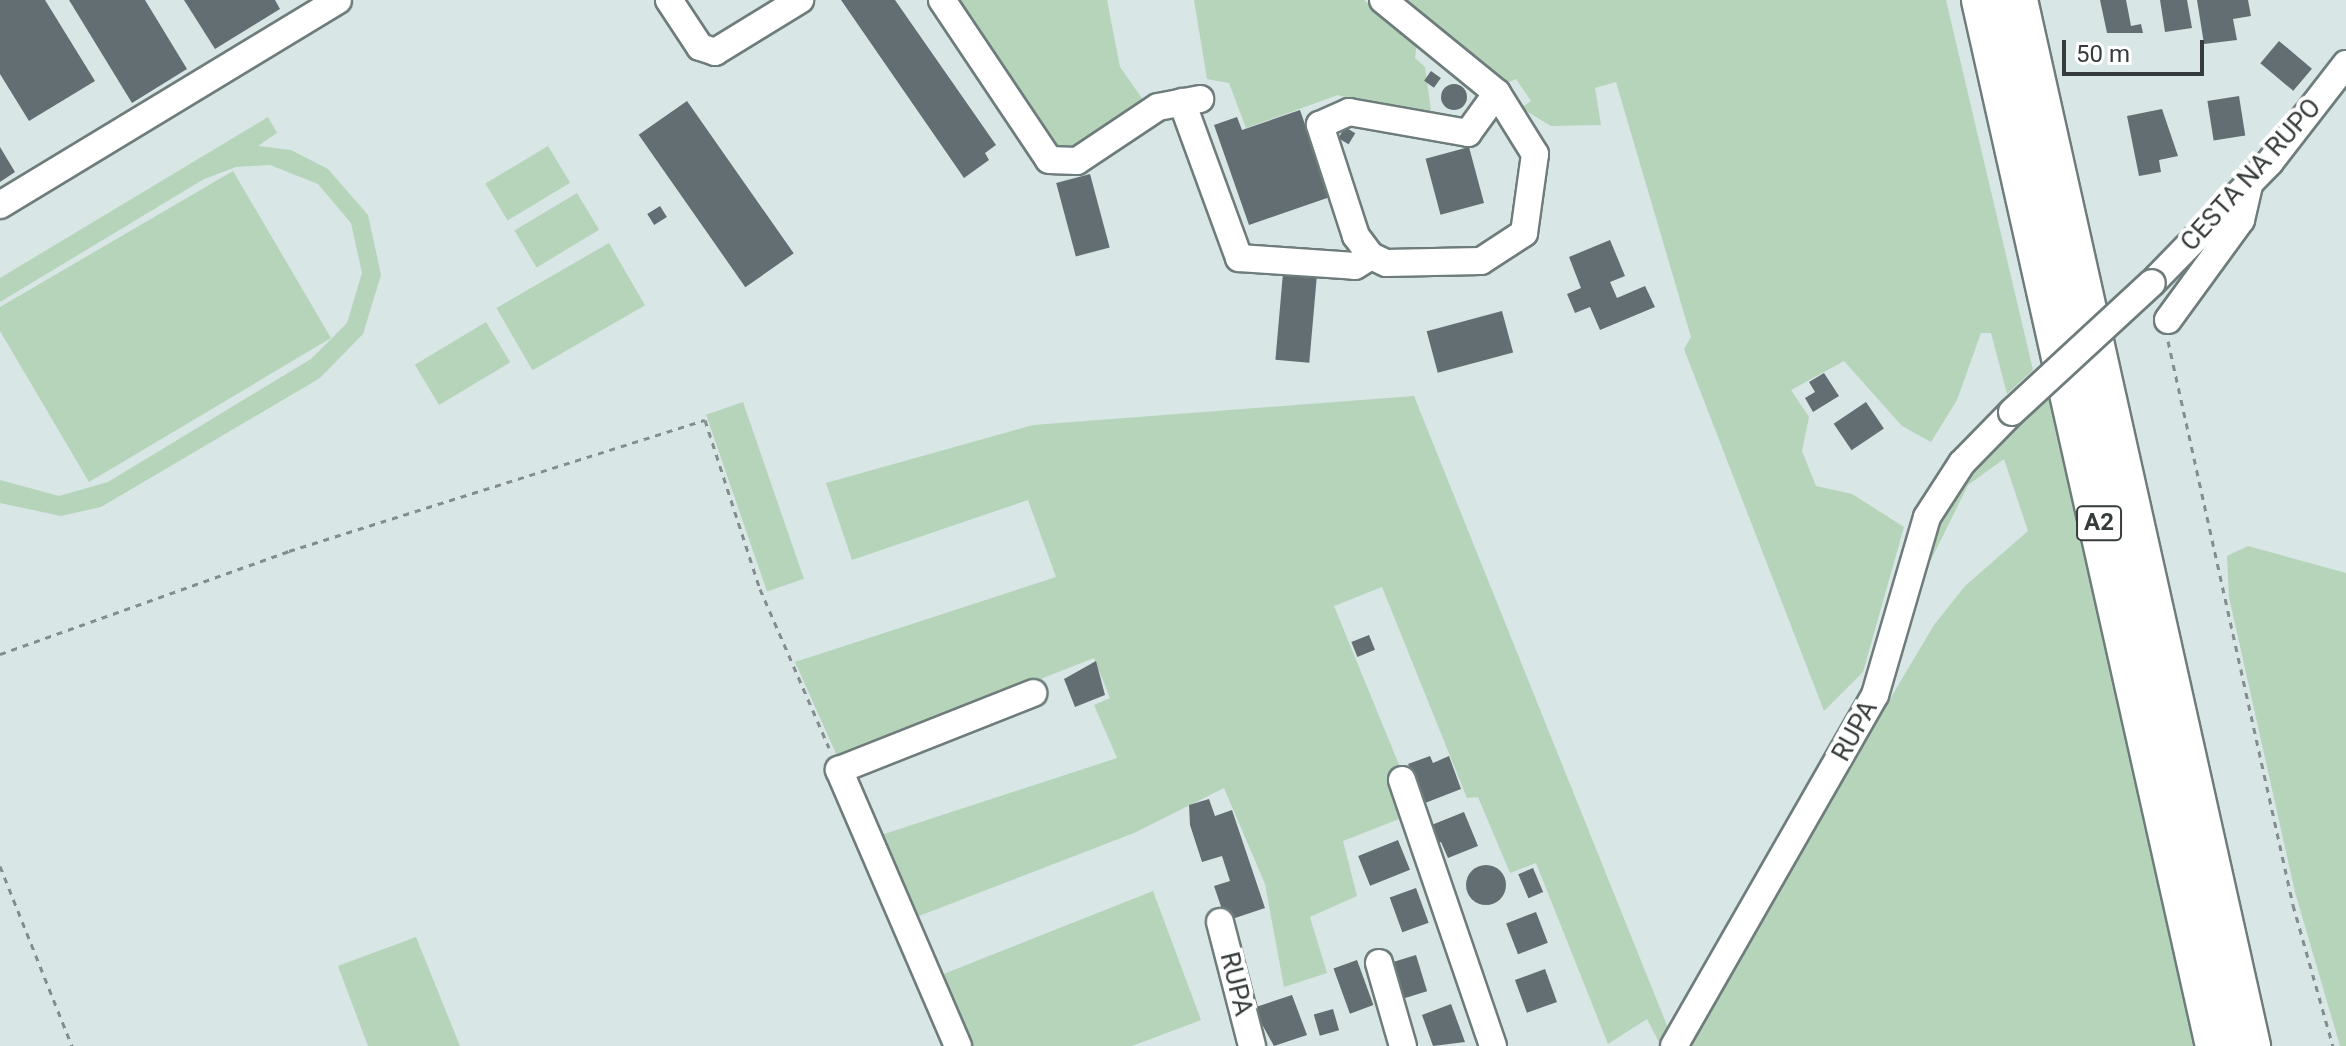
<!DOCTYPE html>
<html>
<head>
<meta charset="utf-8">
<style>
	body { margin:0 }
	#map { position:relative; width:2346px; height:1046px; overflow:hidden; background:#d8e6e6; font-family:Roboto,sans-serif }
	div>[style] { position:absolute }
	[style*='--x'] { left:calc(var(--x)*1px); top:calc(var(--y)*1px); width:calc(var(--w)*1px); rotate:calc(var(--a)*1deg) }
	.green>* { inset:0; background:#b5d4ba; transform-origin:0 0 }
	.building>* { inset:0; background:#636e72; transform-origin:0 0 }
	.round { border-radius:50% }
	.path>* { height:3px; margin-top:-1.5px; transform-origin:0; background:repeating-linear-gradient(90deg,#848d8d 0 6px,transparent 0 12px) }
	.roads { filter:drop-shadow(2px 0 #6f7c7c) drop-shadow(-2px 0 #6f7c7c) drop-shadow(0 2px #6f7c7c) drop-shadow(0 -2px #6f7c7c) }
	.minor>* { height:26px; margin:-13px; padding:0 13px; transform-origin:13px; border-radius:13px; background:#fff }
	.highway>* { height:38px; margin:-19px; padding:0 19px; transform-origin:19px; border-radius:19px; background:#fff }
	.bridges { filter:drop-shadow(2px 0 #6f7c7c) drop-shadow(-2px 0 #6f7c7c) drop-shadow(0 2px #6f7c7c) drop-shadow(0 -2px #6f7c7c) }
	.minor-bridge>* { height:26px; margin:-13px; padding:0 13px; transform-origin:13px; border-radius:13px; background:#fff }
	span { translate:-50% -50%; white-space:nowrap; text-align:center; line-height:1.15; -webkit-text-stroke:8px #fff; paint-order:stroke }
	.shield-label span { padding:2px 6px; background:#fff; border:2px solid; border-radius:6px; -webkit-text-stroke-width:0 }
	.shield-label { font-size:24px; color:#363b3b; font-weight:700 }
	.street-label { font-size:26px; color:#363b3b }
	.scale { position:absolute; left:2062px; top:40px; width:142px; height:36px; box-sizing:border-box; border:4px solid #363b3b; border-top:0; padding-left:10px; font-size:24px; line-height:28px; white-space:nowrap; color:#363b3b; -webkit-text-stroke:6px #fff; paint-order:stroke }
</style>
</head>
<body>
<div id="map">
	<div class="green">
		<i style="clip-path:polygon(951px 0,1107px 0,1120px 67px,1144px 101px,1065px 151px,1051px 148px)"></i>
		<i style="clip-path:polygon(1194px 0,1364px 0,1417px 42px,1415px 58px,1425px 67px,1431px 110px,1425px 118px,1338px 95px,1246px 128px,1229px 83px,1207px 79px)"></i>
		<i style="clip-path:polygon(1393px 0,1946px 0,2033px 370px,2007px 394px,1991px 333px,1981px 333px,1957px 400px,1931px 442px,1902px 426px,1844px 361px,1791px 390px,1809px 417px,1802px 451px,1816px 486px,1852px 494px,1904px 527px,1863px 672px,1824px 711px,1684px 349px,1691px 337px,1616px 82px,1595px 88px,1601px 125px,1551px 126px,1521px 108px,1531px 101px,1516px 79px,1507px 83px)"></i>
		<i style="clip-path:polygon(268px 117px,277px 133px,258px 146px,291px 150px,328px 169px,368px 215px,381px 275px,363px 334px,320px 378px,101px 507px,61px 516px,0 503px,0 480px,59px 496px,108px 482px,311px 359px,347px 323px,362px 273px,351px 223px,318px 184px,270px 165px,236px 167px,204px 179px,0 302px,0 278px)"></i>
		<i style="left:548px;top:146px;width:43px;height:73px;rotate:59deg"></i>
		<i style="clip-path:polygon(233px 171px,331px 338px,89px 482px,0 331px,0 307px)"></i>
		<i style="left:577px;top:193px;width:43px;height:73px;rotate:59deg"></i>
		<i style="left:609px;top:243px;width:72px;height:130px;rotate:60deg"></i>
		<i style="left:486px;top:322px;width:47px;height:83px;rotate:59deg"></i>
		<i style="clip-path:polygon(1414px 396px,1670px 1033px,1661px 1046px,1647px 1019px,1608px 1044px,1536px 863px,1510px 873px,1478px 797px,1467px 798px,1382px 587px,1334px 606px,1402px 772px,1404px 817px,1343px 841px,1357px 896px,1310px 917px,1327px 973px,1284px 987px,1265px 884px,1224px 788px,1134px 833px,906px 921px,872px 838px,1117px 758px,1094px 705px,1110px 698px,1094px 658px,838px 758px,795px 662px,1056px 577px,1028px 500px,852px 560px,826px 483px,1033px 425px)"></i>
		<i style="clip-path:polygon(2051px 397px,2196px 1046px,1684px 1046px,1934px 625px,1965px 586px,2028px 531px,2004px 459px,1968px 485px,1931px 560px,1923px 557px,1934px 521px,1958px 483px)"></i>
		<i style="left:743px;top:402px;width:187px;height:39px;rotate:71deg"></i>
		<i style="clip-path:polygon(2248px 546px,2346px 573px,2346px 1046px,2340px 1046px,2295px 892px,2229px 597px,2227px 556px)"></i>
		<i style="clip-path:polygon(1153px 891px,1201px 1020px,1132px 1046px,962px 1046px,931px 979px)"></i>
		<i style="clip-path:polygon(416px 937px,460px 1046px,368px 1046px,338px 966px)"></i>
	</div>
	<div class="building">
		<i style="clip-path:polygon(0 0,45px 0,95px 81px,29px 121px,0 74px)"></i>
		<i style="clip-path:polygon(69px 0,145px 0,187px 69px,132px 103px)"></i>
		<i style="clip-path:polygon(184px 0,275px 0,280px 9px,215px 49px)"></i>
		<i style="clip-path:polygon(841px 0,895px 0,996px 145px,985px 153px,989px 160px,964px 178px)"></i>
		<i style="clip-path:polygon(2100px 0,2126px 0,2131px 26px,2141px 24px,2143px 33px,2107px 33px)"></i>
		<i style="clip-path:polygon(2160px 0,2187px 0,2192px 28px,2165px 32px)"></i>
		<i style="clip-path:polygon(2197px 0,2248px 0,2251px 16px,2233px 19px,2237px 40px,2204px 44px)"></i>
		<i style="left:2279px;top:41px;width:43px;height:29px;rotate:40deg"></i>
		<i style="left:1431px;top:71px;width:12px;height:12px;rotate:35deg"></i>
		<i class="round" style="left:1441px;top:84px;width:26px;height:26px"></i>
		<i style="left:2239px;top:96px;width:40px;height:32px;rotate:81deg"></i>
		<i style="left:687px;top:101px;width:186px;height:59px;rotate:55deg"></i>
		<i style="clip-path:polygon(2162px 109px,2178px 156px,2159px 160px,2161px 172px,2139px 176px,2127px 116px)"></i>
		<i style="clip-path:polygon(1300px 110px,1330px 197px,1249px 225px,1214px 125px,1237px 117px,1242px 130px)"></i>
		<i style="left:1345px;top:127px;width:12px;height:13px;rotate:31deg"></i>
		<i style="clip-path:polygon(0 147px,15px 172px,0 182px)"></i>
		<i style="left:1469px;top:147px;width:58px;height:45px;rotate:75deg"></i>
		<i style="left:1090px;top:174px;width:76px;height:35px;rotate:75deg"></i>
		<i style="left:660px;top:206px;width:13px;height:15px;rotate:58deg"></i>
		<i style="clip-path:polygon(1610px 240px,1625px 276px,1610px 282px,1617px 298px,1645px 286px,1655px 307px,1600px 330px,1590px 307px,1575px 313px,1567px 294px,1581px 288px,1569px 257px)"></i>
		<i style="left:1283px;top:273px;width:34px;height:87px;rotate:5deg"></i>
		<i style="left:1502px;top:311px;width:43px;height:78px;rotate:75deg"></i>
		<i style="clip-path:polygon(1824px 373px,1839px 396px,1813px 412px,1805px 398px,1815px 392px,1809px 382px)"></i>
		<i style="left:1866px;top:402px;width:32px;height:39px;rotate:56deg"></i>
		<i style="left:1369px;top:635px;width:16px;height:19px;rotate:68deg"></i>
		<i style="clip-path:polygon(1096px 661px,1105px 695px,1075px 707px,1064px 679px)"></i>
		<i style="clip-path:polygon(1430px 756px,1433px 763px,1449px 756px,1461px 789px,1425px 803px,1408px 764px)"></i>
		<i style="clip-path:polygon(1209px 799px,1215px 816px,1232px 810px,1265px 908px,1226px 921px,1214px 886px,1230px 881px,1222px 856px,1202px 862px,1190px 825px,1189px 805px)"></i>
		<i style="clip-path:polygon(1464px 812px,1478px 846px,1448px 858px,1441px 842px,1431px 846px,1424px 828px)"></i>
		<i style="left:1398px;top:840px;width:32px;height:43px;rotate:68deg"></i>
		<i class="round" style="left:1466px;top:865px;width:40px;height:40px"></i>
		<i style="left:1533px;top:868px;width:26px;height:16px;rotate:67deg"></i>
		<i style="left:1416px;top:888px;width:37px;height:28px;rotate:70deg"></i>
		<i style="left:1536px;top:912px;width:33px;height:32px;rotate:69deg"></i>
		<i style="left:1416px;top:955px;width:38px;height:29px;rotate:73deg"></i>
		<i style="left:1357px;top:960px;width:48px;height:25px;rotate:70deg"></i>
		<i style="left:1545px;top:969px;width:35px;height:32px;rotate:70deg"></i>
		<i style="clip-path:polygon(1292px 995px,1307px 1035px,1274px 1046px,1253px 1008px)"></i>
		<i style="clip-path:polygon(1451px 1004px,1465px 1042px,1433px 1046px,1422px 1015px)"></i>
		<i style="left:1333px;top:1009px;width:22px;height:20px;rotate:74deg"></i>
	</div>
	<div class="path">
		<i style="--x:2168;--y:341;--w:578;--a:77.5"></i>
		<i style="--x:2293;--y:905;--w:147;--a:74.2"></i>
		<i style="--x:0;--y:654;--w:307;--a:-19.6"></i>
		<i style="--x:289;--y:551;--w:436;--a:-17.5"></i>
		<i style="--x:705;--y:420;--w:178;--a:72"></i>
		<i style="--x:760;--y:589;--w:173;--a:66.5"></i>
		<i style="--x:0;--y:866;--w:194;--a:68.2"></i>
	</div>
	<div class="roads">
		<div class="minor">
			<i style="--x:669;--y:0;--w:56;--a:56.6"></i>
			<i style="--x:700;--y:47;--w:16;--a:18"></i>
			<i style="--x:715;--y:52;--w:100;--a:-31.5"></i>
			<i style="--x:942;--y:0;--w:192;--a:56.2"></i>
			<i style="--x:1049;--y:160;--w:28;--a:2"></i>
			<i style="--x:1077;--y:161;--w:97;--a:-33.7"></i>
			<i style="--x:1158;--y:107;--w:43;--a:-10.8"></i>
			<i style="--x:1383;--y:0;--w:147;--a:39.2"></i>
			<i style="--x:1497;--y:93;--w:72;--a:58.1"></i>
			<i style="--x:1535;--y:154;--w:80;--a:97.9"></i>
			<i style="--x:1524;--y:233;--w:51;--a:146.9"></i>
			<i style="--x:1481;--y:261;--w:95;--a:178.8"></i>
			<i style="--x:1386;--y:263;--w:17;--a:-155"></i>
			<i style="--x:1371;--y:256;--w:25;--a:-127"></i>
			<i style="--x:1356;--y:236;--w:117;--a:-108"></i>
			<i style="--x:1320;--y:125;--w:32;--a:-24"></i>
			<i style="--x:1349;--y:112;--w:121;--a:10"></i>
			<i style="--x:1468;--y:133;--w:49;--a:-54.1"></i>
			<i style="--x:1182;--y:102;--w:166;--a:69.9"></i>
			<i style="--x:1239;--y:258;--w:116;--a:3.9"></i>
			<i style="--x:1355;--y:266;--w:19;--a:-32"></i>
			<i style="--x:0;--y:205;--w:395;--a:-31.2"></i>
			<i style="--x:2152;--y:283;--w:169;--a:-45.7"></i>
			<i style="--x:2270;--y:162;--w:124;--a:-52.2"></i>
			<i style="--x:2168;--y:320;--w:124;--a:-53.9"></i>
			<i style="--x:2241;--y:220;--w:36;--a:-77"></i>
			<i style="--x:1402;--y:780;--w:281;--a:71.1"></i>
			<i style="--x:1220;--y:922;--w:128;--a:75.5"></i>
			<i style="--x:1379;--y:963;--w:86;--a:73.9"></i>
			<i style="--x:958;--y:1046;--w:301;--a:-113.3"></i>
			<i style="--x:839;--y:770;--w:209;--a:-21.6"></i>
			<i style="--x:1674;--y:1046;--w:404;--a:-60.2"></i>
			<i style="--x:1875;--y:695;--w:185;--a:-73.7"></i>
			<i style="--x:1927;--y:517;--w:64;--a:-57.1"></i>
			<i style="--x:1962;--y:463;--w:71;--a:-45.6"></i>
		</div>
		<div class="highway">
			<i style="--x:1981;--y:0;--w:1072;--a:77.39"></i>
			<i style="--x:2018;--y:0;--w:1072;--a:77.44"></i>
		</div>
	</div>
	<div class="bridges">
		<div class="minor-bridge">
			<i style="--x:2012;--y:412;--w:190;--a:-42.7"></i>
		</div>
	</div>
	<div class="shield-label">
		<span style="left:2099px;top:523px">A2</span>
	</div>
	<div class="street-label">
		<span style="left:2251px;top:175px;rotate:-48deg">CESTA NA RUPO</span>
		<span style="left:1855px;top:731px;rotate:-61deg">RUPA</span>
		<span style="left:1236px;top:984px;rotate:76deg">RUPA</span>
	</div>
	<div class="scale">50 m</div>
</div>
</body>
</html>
